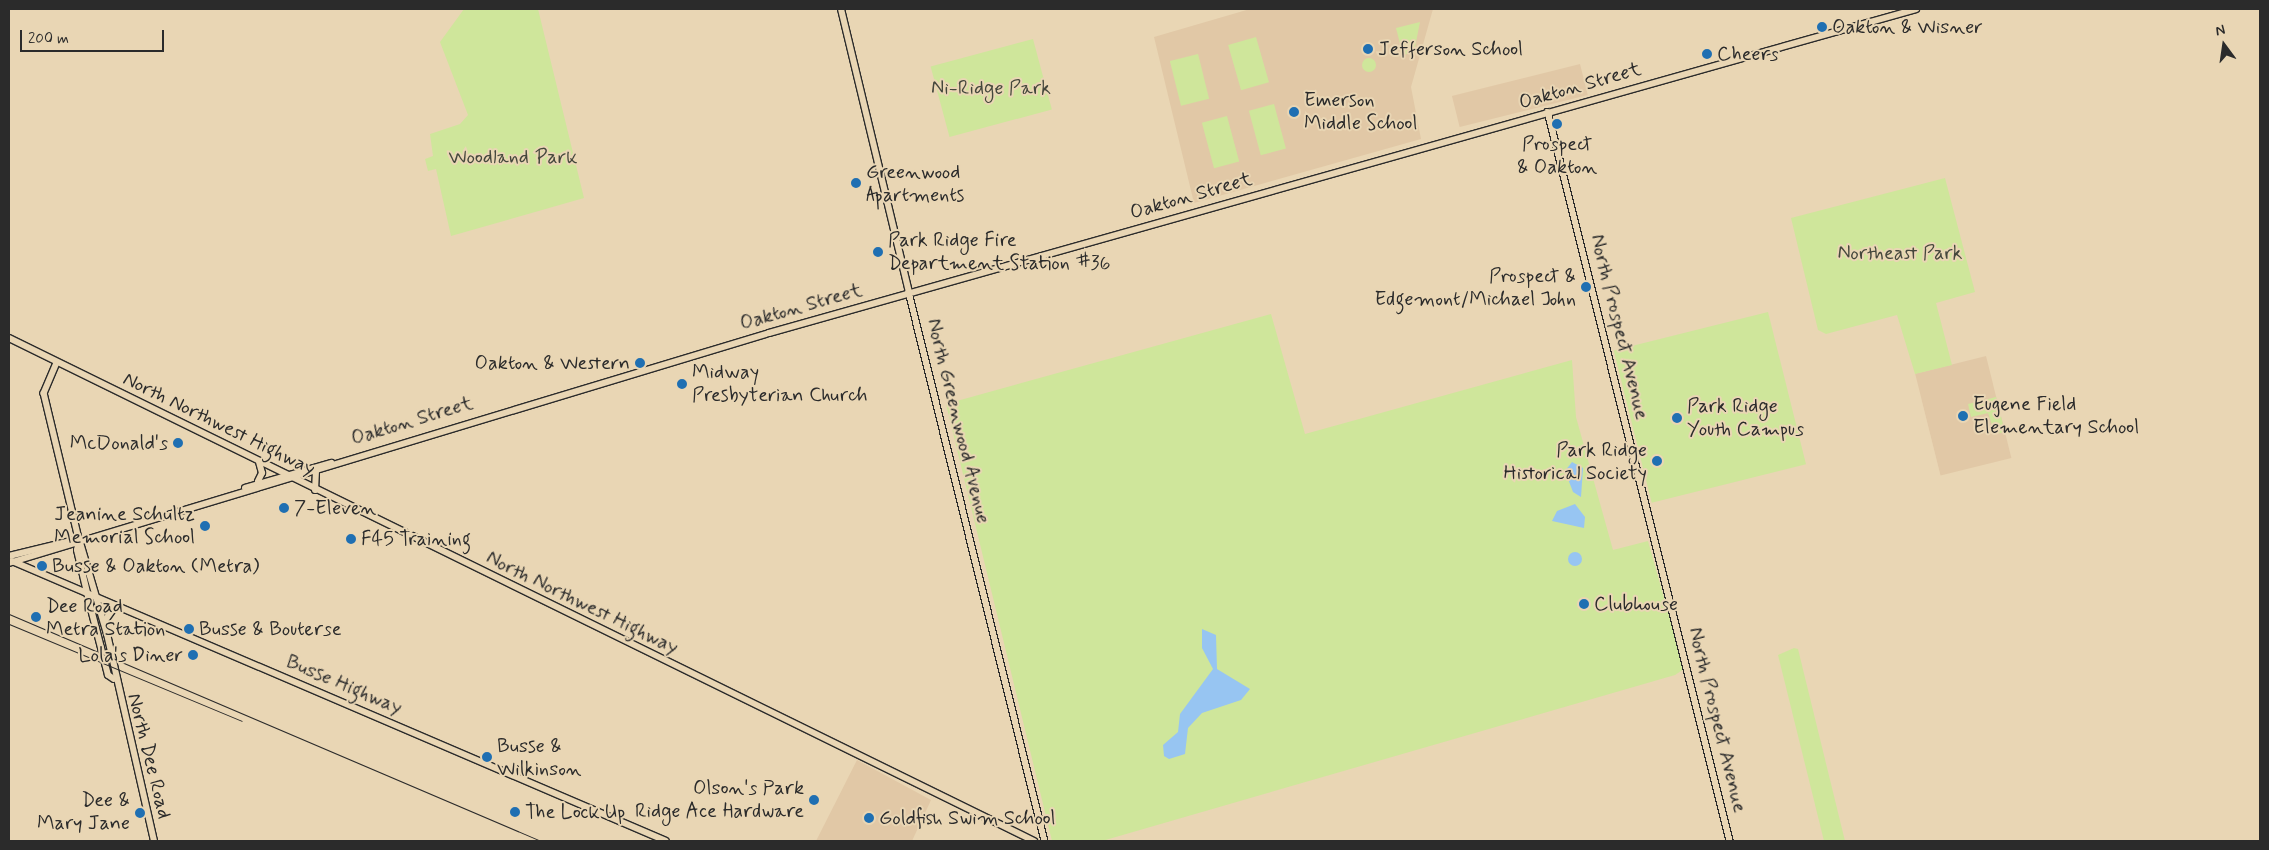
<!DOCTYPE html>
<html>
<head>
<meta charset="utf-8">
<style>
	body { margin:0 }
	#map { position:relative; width:2269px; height:850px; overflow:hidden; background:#e9d6b4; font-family:Mynerve,sans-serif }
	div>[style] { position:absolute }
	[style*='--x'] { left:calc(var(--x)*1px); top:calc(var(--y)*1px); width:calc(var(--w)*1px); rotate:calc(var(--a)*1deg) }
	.built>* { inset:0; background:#e1c8a6; transform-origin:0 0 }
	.green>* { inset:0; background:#cfe69b; transform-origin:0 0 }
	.round { border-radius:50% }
	.water>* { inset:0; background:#97c5f2 }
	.roads { filter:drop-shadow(1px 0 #2b2b2b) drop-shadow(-1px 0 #2b2b2b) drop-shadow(0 1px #2b2b2b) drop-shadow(0 -1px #2b2b2b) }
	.tertiary>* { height:5.5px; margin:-2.75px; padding:0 2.75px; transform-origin:2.75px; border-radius:2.75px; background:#e9d6b4 }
	.secondary>* { height:6px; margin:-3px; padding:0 3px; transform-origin:3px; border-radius:3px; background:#e9d6b4 }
	.rail>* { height:1px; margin:-0.5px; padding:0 0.5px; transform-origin:0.5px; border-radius:0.5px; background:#2b2b2b }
	.dots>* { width:14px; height:14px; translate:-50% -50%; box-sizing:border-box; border:2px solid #e9d6b4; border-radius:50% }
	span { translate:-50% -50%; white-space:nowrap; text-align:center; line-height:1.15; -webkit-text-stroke:4px #e9d6b4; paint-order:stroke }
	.poi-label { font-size:20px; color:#2b2b2b }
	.left { translate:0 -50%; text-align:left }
	.right { translate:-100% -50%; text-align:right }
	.street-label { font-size:20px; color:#2b2b2b }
	.park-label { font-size:20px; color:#44473c }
	.frame { position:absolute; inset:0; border:10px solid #2b2b2b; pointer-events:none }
	.north { position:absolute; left:2199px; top:20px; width:50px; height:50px; -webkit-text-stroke:4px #e9d6b4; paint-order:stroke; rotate:346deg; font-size:14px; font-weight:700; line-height:20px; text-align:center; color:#2b2b2b }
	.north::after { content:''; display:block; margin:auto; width:18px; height:22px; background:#2b2b2b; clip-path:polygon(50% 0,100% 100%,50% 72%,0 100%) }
	.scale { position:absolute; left:20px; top:30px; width:144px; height:22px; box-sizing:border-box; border:2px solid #2b2b2b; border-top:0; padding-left:6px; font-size:15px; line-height:18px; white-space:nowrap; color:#2b2b2b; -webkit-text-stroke:4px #e9d6b4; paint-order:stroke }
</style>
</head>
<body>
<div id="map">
	<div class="built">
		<i style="clip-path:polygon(1250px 9px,1433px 9px,1411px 87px,1421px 139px,1194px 203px,1154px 37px)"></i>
		<i style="left:1580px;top:64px;width:32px;height:132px;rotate:76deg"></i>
		<i style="left:1986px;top:356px;width:105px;height:73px;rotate:76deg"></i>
		<i style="clip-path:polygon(857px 760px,931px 800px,912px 841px,816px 841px)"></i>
	</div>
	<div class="green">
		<i style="clip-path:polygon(464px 9px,538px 9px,584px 198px,451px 236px,436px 169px,428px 171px,425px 159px,433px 156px,430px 134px,460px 124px,468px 115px,440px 42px)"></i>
		<i style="clip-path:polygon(1420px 22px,1414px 52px,1403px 55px,1396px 28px)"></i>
		<i style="left:1256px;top:37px;width:47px;height:29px;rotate:74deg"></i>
		<i style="left:1033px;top:39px;width:73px;height:106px;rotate:75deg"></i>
		<i style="left:1198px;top:54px;width:46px;height:29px;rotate:76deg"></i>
		<i class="round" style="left:1362px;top:58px;width:14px;height:14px"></i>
		<i style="left:1274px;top:104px;width:46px;height:26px;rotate:75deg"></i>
		<i style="left:1227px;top:116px;width:47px;height:26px;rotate:75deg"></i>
		<i style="clip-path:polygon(1945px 178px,1975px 292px,1936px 303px,1952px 365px,1915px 374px,1897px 315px,1826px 334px,1818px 330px,1791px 218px)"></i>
		<i style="left:1768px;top:312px;width:157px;height:159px;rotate:76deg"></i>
		<i style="clip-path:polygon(1271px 314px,1305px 434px,1572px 360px,1576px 417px,1613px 550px,1648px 541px,1684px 669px,1675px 675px,1102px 841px,1052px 841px,946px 404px)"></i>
		<i style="clip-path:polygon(1996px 397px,2005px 432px,1995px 434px,1988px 413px,1971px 417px,1968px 404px)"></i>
		<i style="clip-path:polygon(1794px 648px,1798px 649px,1845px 841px,1824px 841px,1778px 655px)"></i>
	</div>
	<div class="water">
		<i style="clip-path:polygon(1572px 462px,1583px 468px,1581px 497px,1573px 492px,1565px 471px)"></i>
		<i style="clip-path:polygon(1575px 504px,1585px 517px,1584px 528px,1552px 521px,1557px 511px)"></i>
		<i class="round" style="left:1568px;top:552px;width:14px;height:14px"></i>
		<i style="clip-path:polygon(1202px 629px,1216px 635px,1217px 669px,1250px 689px,1241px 700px,1202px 713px,1188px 728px,1185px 754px,1169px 759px,1164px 756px,1163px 745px,1178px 732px,1180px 714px,1213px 669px,1202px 648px)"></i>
	</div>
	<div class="roads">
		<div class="tertiary">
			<i style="--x:1548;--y:112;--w:751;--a:75.98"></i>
			<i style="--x:909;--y:292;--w:566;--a:76.09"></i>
			<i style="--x:57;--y:363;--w:33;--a:113"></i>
			<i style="--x:44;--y:393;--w:150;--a:76.5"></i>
		</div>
		<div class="secondary">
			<i style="--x:841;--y:9;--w:291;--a:76.5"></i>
			<i style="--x:9;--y:338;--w:1142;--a:26.14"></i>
			<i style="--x:258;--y:481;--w:9;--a:-63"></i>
			<i style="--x:262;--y:473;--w:11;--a:-105"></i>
			<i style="--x:245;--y:488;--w:90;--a:-16.2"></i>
			<i style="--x:315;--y:490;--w:20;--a:-87"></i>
			<i style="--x:79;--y:539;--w:99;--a:73.6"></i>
			<i style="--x:107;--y:634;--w:212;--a:77.2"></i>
			<i style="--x:79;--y:539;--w:11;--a:100"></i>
			<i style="--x:77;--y:550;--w:61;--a:76.7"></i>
			<i style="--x:91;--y:609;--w:68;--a:75.6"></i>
			<i style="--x:108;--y:675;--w:7;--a:34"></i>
			<i style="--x:9;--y:556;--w:72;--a:-13.7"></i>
			<i style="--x:12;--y:561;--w:711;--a:23.18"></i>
			<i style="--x:9;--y:563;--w:794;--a:-16.84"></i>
			<i style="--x:769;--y:333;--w:1192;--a:-15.77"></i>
			<i style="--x:104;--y:622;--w:19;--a:-55"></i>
		</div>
	</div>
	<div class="rail">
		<i style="--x:9;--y:614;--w:578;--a:23.11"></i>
		<i style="--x:9;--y:624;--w:252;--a:22.6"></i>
	</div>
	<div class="dots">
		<i style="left:1822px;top:27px;background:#1f6fb2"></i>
		<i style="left:1368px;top:49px;background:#1f6fb2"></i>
		<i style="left:1707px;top:54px;background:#1f6fb2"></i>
		<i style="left:1294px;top:112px;background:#1f6fb2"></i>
		<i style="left:1557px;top:124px;background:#1f6fb2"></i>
		<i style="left:856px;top:183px;background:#1f6fb2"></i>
		<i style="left:878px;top:252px;background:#1f6fb2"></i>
		<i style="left:1586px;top:287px;background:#1f6fb2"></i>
		<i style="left:640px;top:363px;background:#1f6fb2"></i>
		<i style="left:682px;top:384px;background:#1f6fb2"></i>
		<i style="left:1963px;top:416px;background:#1f6fb2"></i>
		<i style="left:1677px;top:418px;background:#1f6fb2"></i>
		<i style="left:178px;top:443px;background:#1f6fb2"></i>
		<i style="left:1657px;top:461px;background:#1f6fb2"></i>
		<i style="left:284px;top:508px;background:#1f6fb2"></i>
		<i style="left:205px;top:526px;background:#1f6fb2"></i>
		<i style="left:351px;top:539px;background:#1f6fb2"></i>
		<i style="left:42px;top:566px;background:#1f6fb2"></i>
		<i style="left:1584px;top:604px;background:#1f6fb2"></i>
		<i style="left:36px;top:617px;background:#1f6fb2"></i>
		<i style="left:189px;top:629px;background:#1f6fb2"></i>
		<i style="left:193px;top:655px;background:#1f6fb2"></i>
		<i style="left:487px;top:757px;background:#1f6fb2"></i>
		<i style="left:814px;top:800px;background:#1f6fb2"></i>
		<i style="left:515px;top:812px;background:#1f6fb2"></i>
		<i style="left:140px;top:813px;background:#1f6fb2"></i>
		<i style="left:869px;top:818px;background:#1f6fb2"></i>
	</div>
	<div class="poi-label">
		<span class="left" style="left:1832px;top:27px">Oakton &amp; Wisner</span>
		<span class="left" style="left:1378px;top:49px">Jefferson School</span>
		<span class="left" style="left:1717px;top:54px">Cheers</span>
		<span class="left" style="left:1304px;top:112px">Emerson<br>Middle School</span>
		<span style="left:1557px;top:156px">Prospect<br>&amp; Oakton</span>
		<span class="left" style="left:866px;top:184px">Greenwood<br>Apartments</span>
		<span class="left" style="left:888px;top:252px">Park Ridge Fire<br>Department Station #36</span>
		<span class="right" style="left:1576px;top:288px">Prospect &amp;<br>Edgemont/Michael John</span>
		<span class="right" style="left:630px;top:363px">Oakton &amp; Western</span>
		<span class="left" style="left:692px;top:384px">Midway<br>Presbyterian Church</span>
		<span class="left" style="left:1973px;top:416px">Eugene Field<br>Elementary School</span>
		<span class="left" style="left:1687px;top:418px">Park Ridge<br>Youth Campus</span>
		<span class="right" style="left:168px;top:443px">McDonald's</span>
		<span class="right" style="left:1647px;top:462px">Park Ridge<br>Historical Society</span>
		<span class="left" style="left:294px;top:508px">7-Eleven</span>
		<span class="right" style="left:195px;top:526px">Jeanine Schultz<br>Memorial School</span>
		<span class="left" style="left:361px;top:539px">F45 Training</span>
		<span class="left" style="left:52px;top:566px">Busse &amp; Oakton (Metra)</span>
		<span class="left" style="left:1594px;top:604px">Clubhouse</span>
		<span class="left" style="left:46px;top:618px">Dee Road<br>Metra Station</span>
		<span class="left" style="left:199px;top:629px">Busse &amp; Bouterse</span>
		<span class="right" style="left:183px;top:655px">Lola's Diner</span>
		<span class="left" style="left:497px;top:758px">Busse &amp;<br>Wilkinson</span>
		<span class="right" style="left:804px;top:800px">Olson's Park<br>Ridge Ace Hardware</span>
		<span class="right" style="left:130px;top:812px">Dee &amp;<br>Mary Jane</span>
		<span class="left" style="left:525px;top:812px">The Lock Up</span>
		<span class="left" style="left:879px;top:818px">Goldfish Swim School</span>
	</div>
	<div class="street-label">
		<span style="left:1580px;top:86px;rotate:-16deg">Oakton Street</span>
		<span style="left:1191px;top:196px;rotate:-16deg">Oakton Street</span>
		<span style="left:801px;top:307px;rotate:-16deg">Oakton Street</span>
		<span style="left:1619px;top:327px;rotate:76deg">North Prospect Avenue</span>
		<span style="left:412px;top:421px;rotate:-17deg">Oakton Street</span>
		<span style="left:958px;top:421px;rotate:76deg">North Greenwood Avenue</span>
		<span style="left:219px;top:424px;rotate:26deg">North Northwest Highway</span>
		<span style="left:582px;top:603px;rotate:26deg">North Northwest Highway</span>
		<span style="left:344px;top:685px;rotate:23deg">Busse Highway</span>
		<span style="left:1717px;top:720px;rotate:76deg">North Prospect Avenue</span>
		<span style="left:149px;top:756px;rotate:76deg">North Dee Road</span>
	</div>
	<div class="park-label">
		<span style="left:991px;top:88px">Ni-Ridge Park</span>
		<span style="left:513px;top:157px">Woodland Park</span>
		<span style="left:1900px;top:253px">Northeast Park</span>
	</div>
	<div class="frame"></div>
	<div class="north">N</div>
	<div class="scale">200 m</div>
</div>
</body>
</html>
